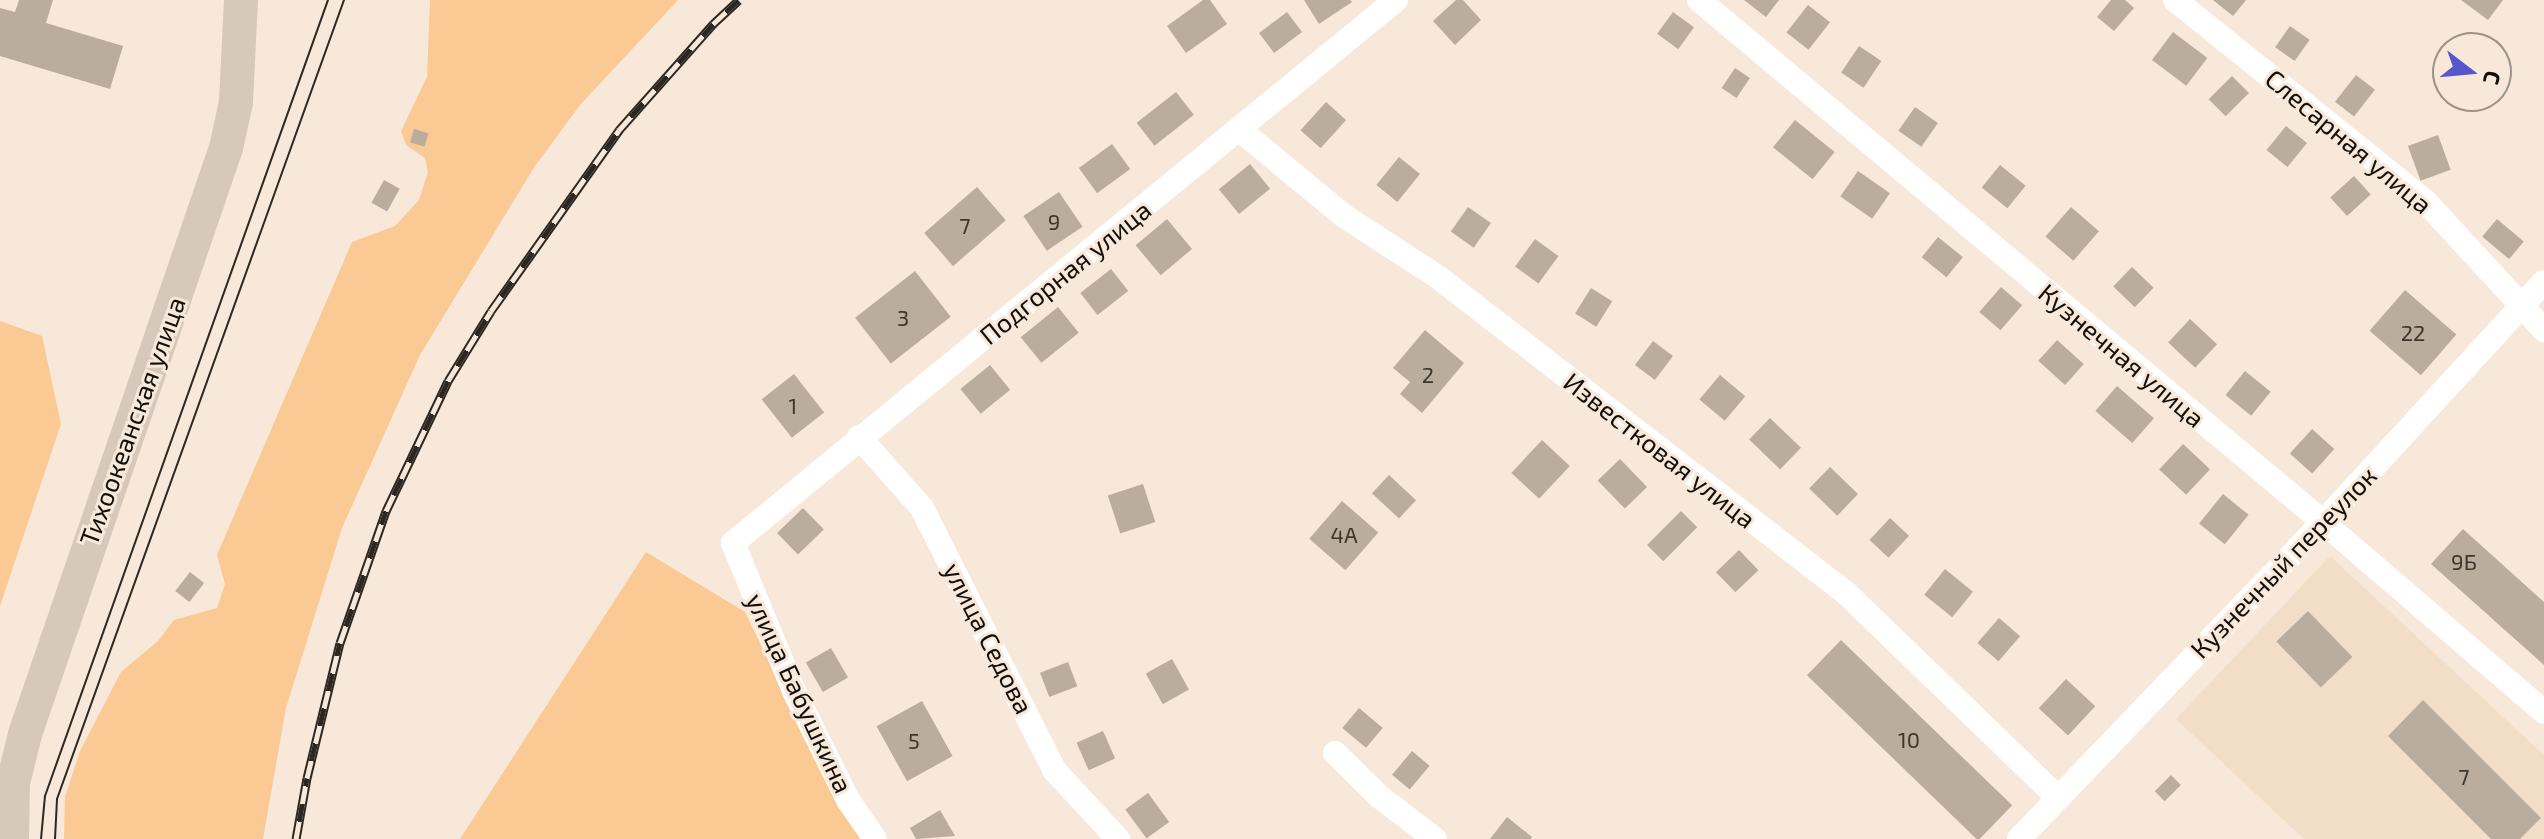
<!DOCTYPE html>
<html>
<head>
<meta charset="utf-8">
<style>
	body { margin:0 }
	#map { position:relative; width:2544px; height:839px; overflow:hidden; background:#f7e8d9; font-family:"Exo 2",sans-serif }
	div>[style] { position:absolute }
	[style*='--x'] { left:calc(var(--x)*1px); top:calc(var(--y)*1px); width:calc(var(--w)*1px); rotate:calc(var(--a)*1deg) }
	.built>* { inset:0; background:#f1ddc8 }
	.green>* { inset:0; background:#fac994 }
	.building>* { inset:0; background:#bbad9e; transform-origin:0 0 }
	.street>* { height:24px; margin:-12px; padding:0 12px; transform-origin:12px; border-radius:12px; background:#fff }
	.secondary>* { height:34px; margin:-17px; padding:0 17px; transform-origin:17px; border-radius:17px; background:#d6c8ba }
	.tram>* { height:2px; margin:-1px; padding:0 1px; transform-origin:1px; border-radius:1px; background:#2d2721 }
	.rail>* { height:9px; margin-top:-4.5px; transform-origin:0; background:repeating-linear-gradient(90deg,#f7e8d9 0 18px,#2d2721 0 36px); box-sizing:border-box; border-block:2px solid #2d2721 }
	span { translate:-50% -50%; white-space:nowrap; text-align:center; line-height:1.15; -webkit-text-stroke:6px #f7e8d9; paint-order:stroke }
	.number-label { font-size:22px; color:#3c362e }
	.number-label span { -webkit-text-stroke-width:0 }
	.street-label { font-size:26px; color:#120e09 }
	.north { position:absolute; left:2432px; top:32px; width:80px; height:80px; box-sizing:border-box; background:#f7e8d9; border:2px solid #9b9186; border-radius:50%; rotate:106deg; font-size:22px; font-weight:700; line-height:32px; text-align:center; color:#120e09 }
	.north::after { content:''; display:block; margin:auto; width:28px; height:36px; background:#5756cd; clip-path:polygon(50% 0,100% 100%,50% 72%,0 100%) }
</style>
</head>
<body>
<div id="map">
	<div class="built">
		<i style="clip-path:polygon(2330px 556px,2544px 755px,2544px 839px,2304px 839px,2176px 719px)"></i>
	</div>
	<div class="green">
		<i style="clip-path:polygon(430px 0,678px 0,580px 105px,535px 166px,420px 355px,342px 528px,286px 708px,263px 839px,64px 839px,65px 797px,80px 751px,121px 672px,158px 641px,174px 620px,217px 608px,225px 584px,217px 555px,352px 242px,395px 226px,419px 200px,428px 172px,425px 158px,406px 145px,401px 131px,427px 77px)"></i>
		<i style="clip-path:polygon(0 321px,42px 336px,61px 424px,0 606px)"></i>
		<i style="clip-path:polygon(646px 552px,745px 612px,835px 800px,862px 839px,460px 839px)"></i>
	</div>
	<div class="building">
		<i style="clip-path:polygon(19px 0,53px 0,46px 23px,123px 46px,110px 89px,0 56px,0 8px,15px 12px)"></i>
		<i style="clip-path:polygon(1203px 0,1210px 0,1227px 24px,1186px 53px,1167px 26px)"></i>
		<i style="clip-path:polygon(1304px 0,1350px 0,1352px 2px,1319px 24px)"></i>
		<i style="clip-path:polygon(1456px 0,1463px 0,1481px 20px,1455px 45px,1433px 21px)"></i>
		<i style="clip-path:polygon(1744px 0,1779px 0,1766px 17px)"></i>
		<i style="clip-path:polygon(2111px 0,2125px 0,2134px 8px,2114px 31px,2097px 17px)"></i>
		<i style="clip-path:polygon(2213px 0,2246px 0,2233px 16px)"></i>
		<i style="clip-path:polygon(2461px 0,2503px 0,2488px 20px)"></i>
		<i style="left:1808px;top:5px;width:28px;height:35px;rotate:38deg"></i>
		<i style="left:1287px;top:12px;width:25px;height:35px;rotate:53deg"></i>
		<i style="left:1673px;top:12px;width:26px;height:27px;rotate:36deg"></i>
		<i style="left:2290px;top:26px;width:24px;height:26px;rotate:35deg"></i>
		<i style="left:2173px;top:32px;width:43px;height:35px;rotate:37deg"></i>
		<i style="left:1859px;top:46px;width:27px;height:32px;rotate:34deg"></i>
		<i style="left:1735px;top:68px;width:18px;height:24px;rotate:34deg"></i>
		<i style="left:2356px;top:75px;width:24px;height:34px;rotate:38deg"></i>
		<i style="left:2232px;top:76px;width:24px;height:33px;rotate:45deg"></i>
		<i style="left:1176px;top:92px;width:29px;height:50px;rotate:52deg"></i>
		<i style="left:1326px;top:102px;width:27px;height:38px;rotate:42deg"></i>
		<i style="left:1915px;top:107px;width:28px;height:29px;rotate:35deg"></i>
		<i style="left:1795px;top:120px;width:51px;height:35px;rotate:39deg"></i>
		<i style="left:2286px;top:126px;width:27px;height:31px;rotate:39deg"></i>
		<i style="left:414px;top:129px;width:15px;height:14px;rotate:16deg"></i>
		<i style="left:2438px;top:135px;width:37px;height:32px;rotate:70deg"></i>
		<i style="left:1112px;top:144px;width:31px;height:41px;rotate:54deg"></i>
		<i style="left:1399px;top:157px;width:27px;height:36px;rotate:39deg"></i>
		<i style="left:1250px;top:164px;width:32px;height:40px;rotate:51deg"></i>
		<i style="left:2000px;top:165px;width:33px;height:29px;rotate:39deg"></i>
		<i style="left:1858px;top:171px;width:39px;height:31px;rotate:35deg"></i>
		<i style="left:2354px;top:176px;width:25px;height:32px;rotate:48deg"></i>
		<i style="left:384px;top:180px;width:18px;height:26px;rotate:29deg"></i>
		<i style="left:977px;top:187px;width:44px;height:70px;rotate:49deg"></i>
		<i style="left:1059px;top:192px;width:42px;height:43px;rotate:56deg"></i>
		<i style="left:1468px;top:207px;width:28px;height:30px;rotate:35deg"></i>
		<i style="left:2071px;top:207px;width:37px;height:39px;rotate:41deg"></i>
		<i style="left:1167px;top:219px;width:39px;height:41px;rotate:50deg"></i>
		<i style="left:2497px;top:219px;width:35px;height:23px;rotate:40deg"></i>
		<i style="left:1938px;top:237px;width:32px;height:26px;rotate:39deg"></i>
		<i style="left:1535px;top:239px;width:29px;height:34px;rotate:36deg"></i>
		<i style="left:2132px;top:267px;width:30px;height:27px;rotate:44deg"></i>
		<i style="left:1111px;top:269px;width:28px;height:39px;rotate:52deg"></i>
		<i style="left:915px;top:271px;width:58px;height:76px;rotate:52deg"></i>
		<i style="left:2001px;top:287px;width:28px;height:33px;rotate:41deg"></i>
		<i style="left:1591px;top:288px;width:25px;height:30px;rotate:32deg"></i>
		<i style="left:2405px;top:290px;width:68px;height:54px;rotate:41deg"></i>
		<i style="left:1058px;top:307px;width:33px;height:48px;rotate:51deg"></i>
		<i style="left:2190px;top:319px;width:37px;height:32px;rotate:43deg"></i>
		<i style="clip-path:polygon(1425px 330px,1464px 363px,1422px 413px,1400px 394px,1410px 382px,1393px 368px)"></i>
		<i style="left:2057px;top:340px;width:36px;height:28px;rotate:42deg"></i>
		<i style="left:1653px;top:341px;width:25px;height:30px;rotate:37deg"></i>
		<i style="left:990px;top:365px;width:32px;height:38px;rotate:51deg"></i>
		<i style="left:2245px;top:371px;width:33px;height:31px;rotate:39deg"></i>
		<i style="left:794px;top:374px;width:49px;height:41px;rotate:52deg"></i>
		<i style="left:1720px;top:375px;width:33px;height:32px;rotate:40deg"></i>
		<i style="left:2117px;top:386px;width:49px;height:33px;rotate:41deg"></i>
		<i style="left:1770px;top:418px;width:43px;height:30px;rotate:44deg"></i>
		<i style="left:2312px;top:429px;width:30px;height:33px;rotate:42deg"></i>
		<i style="left:1542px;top:440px;width:38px;height:45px;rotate:43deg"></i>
		<i style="left:2183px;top:444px;width:37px;height:35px;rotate:43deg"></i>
		<i style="left:1620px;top:459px;width:39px;height:31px;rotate:46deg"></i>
		<i style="left:1830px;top:467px;width:39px;height:30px;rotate:44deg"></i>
		<i style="left:1389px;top:475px;width:37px;height:25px;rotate:43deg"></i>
		<i style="left:1143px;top:484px;width:40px;height:37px;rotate:72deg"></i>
		<i style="left:2223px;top:494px;width:33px;height:38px;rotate:39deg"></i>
		<i style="left:1342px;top:501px;width:48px;height:50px;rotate:41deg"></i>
		<i style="left:803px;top:508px;width:30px;height:36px;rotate:46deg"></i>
		<i style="left:1681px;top:511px;width:23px;height:48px;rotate:45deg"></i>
		<i style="left:1890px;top:518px;width:26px;height:30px;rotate:43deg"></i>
		<i style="clip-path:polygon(2463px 529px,2544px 602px,2544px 665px,2431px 564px)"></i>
		<i style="left:1739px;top:550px;width:28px;height:32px;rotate:46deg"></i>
		<i style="left:1945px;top:569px;width:36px;height:33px;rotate:39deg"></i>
		<i style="left:190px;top:572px;width:18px;height:24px;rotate:38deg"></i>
		<i style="left:2308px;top:611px;width:64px;height:44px;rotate:46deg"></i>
		<i style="left:1999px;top:618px;width:28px;height:33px;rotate:41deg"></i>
		<i style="left:1841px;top:640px;width:238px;height:49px;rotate:44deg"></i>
		<i style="left:831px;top:648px;width:34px;height:29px;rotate:60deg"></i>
		<i style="left:1172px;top:659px;width:35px;height:30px;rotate:61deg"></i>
		<i style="left:1068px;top:662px;width:26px;height:30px;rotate:69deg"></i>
		<i style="left:2066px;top:679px;width:40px;height:40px;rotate:43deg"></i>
		<i style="clip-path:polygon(2423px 700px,2541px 818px,2520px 839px,2491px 839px,2388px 736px)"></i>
		<i style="left:922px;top:701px;width:63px;height:52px;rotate:61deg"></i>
		<i style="left:1359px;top:708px;width:31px;height:26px;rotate:40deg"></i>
		<i style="left:1103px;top:731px;width:30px;height:29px;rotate:66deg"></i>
		<i style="left:1412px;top:751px;width:23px;height:31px;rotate:40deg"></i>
		<i style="left:2171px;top:775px;width:14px;height:23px;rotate:45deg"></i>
		<i style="left:1148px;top:793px;width:36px;height:28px;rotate:54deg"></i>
		<i style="clip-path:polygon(940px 810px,955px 836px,916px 839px,910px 828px)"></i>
		<i style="clip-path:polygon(1507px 817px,1532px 837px,1531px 839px,1490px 839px)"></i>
	</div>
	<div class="street">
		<i style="--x:1699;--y:0;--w:814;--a:39.91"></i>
		<i style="--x:2323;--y:522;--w:291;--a:40.7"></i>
		<i style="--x:2175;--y:0;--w:321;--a:38.8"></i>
		<i style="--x:2425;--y:201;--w:176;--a:47.3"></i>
		<i style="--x:1240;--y:130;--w:135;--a:39.6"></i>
		<i style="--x:1344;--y:216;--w:112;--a:33"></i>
		<i style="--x:1438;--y:277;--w:516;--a:37.76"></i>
		<i style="--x:1846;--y:593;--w:293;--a:44"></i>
		<i style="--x:859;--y:437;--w:95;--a:48.4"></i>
		<i style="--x:922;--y:508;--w:295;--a:63.2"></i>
		<i style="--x:1055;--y:771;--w:93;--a:47.2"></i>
		<i style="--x:1335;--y:753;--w:63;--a:44.4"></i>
		<i style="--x:1380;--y:797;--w:69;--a:37.4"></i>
		<i style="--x:875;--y:839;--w:47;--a:-124.7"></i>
		<i style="--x:848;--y:800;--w:122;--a:-116.4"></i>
		<i style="--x:794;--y:691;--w:160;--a:-112.4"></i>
		<i style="--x:733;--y:543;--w:857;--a:-39.32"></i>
		<i style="--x:2019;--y:839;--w:439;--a:-46.2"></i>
		<i style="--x:2323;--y:522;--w:326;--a:-47.4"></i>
	</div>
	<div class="secondary">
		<i style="--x:12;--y:839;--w:56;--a:-89"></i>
		<i style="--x:13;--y:783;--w:50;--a:-76.2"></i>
		<i style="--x:25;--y:734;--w:620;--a:-71.07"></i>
		<i style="--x:226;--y:148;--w:47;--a:-77.7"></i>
		<i style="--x:236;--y:102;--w:102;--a:-87.2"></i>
	</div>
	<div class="tram">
		<i style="--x:41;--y:839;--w:43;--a:-84.7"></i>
		<i style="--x:45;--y:796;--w:845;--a:-70.43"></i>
		<i style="--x:55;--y:839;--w:40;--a:-87.1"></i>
		<i style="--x:57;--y:799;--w:849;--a:-70.24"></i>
	</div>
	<div class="rail">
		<i style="--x:296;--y:839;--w:62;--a:-79.8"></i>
		<i style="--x:307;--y:778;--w:139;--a:-76.3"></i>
		<i style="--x:340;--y:643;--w:140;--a:-70.8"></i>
		<i style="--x:386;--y:511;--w:144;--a:-64.5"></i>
		<i style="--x:448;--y:381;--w:82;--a:-58.4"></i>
		<i style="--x:491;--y:311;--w:222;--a:-54.7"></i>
		<i style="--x:619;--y:130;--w:142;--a:-48.4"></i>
		<i style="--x:713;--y:24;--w:35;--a:-43"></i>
	</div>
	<div class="number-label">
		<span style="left:1054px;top:222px">9</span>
		<span style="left:965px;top:226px">7</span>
		<span style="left:903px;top:318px">3</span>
		<span style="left:2413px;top:333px">22</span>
		<span style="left:1428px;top:375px">2</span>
		<span style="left:793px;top:406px">1</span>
		<span style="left:1344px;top:535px">4А</span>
		<span style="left:2464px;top:562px">9Б</span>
		<span style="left:1909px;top:740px">10</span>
		<span style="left:914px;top:741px">5</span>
		<span style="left:2464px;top:777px">7</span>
	</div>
	<div class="street-label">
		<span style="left:2349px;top:141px;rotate:40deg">Слесарная улица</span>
		<span style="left:1065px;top:272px;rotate:-39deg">Подгорная улица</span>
		<span style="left:2122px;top:355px;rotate:40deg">Кузнечная улица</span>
		<span style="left:132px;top:421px;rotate:-70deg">Тихоокеанская улица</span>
		<span style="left:1660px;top:450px;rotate:38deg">Известковая улица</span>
		<span style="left:2283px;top:562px;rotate:-46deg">Кузнечный переулок</span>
		<span style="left:989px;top:638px;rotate:63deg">улица Седова</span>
		<span style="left:800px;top:693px;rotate:65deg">улица Бабушкина</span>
	</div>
	<div class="north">С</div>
</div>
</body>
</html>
